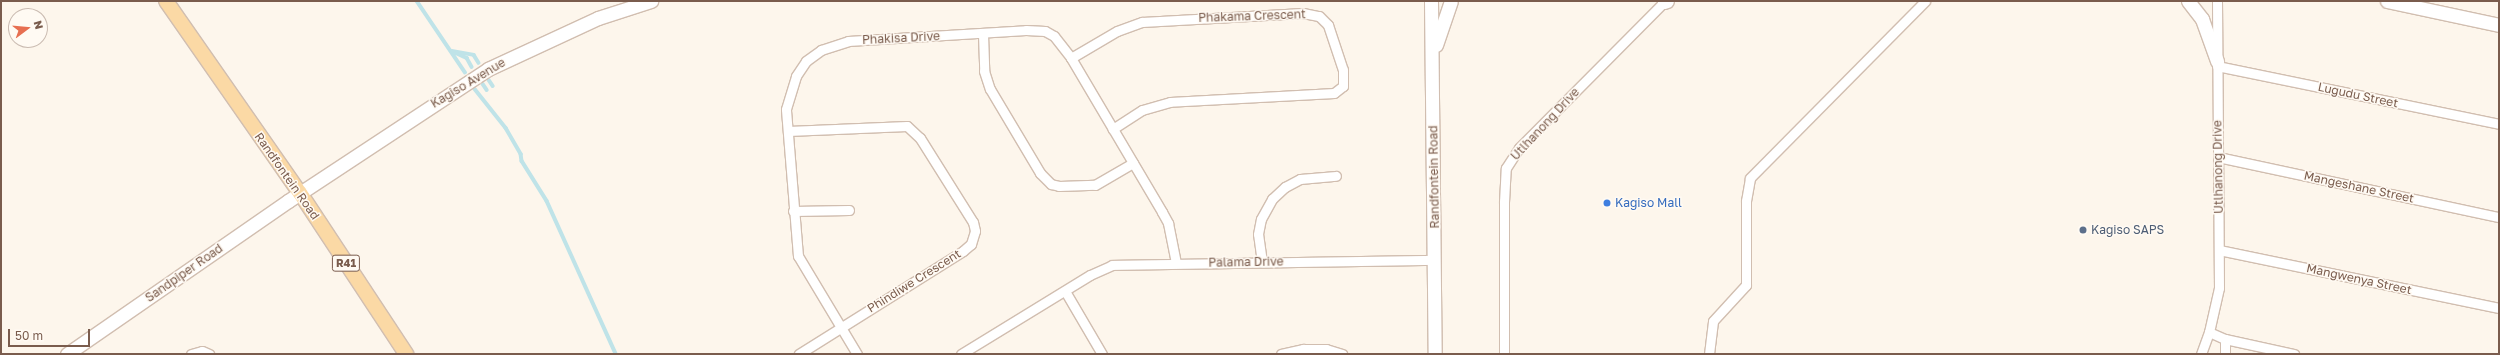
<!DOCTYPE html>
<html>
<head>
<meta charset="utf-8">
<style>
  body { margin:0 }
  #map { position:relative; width:2500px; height:355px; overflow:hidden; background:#fdf6ec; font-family:"Golos Text",sans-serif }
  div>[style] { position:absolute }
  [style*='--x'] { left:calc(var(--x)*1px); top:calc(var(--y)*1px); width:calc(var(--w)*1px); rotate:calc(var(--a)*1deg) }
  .stream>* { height:3.5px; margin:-1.75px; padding:0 1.75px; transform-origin:1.75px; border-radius:1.75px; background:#bfe3e8 }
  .roads { filter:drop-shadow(1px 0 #d1beb0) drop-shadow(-1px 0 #d1beb0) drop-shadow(0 1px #d1beb0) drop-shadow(0 -1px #d1beb0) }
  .street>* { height:9px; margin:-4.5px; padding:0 4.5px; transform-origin:4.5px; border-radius:4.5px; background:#fff }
  .secondary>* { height:13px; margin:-6.5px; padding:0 6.5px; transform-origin:6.5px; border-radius:6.5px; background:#fff }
  .primary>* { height:14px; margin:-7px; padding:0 7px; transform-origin:7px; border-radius:7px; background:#fbd9a5 }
  .dots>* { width:11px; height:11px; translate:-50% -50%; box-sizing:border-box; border:2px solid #fffaf3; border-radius:50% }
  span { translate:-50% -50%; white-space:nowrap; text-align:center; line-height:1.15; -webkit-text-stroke:3px #fffaf3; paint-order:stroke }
  .shield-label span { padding:1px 3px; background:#fffaf3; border:1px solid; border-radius:3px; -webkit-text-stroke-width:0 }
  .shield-label { font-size:11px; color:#7a5c4d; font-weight:700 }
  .street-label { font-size:12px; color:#7a5c4d }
  .shop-label { font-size:12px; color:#366cbe }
  .left { translate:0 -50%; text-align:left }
  .service-label { font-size:12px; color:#4e5e75 }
  .frame { position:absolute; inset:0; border:2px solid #7a5c4d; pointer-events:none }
  .north { position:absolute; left:8px; top:8px; width:40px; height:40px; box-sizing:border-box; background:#fffaf3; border:1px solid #cabbb1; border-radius:50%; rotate:74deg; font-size:11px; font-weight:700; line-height:16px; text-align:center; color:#7a5c4d }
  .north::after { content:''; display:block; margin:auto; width:14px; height:18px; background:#e76f51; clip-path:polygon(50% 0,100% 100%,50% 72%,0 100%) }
  .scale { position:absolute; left:8px; top:329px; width:82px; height:18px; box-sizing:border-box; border:2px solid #7a5c4d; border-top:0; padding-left:5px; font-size:12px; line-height:14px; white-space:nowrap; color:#7a5c4d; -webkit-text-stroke:3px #fffaf3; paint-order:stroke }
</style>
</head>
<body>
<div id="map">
  <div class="stream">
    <i style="--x:417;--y:1;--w:86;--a:55.9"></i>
    <i style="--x:452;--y:51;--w:22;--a:10"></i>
    <i style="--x:474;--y:55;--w:9;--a:58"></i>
    <i style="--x:456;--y:53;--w:12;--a:24"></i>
    <i style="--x:467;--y:58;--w:10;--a:61"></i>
    <i style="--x:489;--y:80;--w:7;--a:56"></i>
    <i style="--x:483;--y:84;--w:7;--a:56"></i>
    <i style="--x:475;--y:89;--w:50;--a:51.5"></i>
    <i style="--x:506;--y:128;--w:30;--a:60"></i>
    <i style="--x:521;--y:154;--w:7;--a:82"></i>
    <i style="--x:522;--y:161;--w:47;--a:58"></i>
    <i style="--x:547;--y:201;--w:168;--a:65.7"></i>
  </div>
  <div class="roads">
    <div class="street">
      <i style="--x:983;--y:34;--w:37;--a:88"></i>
      <i style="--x:984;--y:71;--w:19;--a:72"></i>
      <i style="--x:990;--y:89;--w:98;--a:59.2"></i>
      <i style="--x:1040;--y:173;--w:16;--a:45"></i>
      <i style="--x:1051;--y:184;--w:8;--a:14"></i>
      <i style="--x:1059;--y:186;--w:36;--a:-2"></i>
      <i style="--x:1095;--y:185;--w:44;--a:-30.1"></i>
      <i style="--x:1071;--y:58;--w:53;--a:-30.4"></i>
      <i style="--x:1117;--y:31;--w:27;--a:-20"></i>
      <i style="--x:1142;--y:22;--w:161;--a:-3.2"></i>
      <i style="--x:1303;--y:13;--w:16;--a:11"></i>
      <i style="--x:1319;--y:16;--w:13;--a:45"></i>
      <i style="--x:1328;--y:25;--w:47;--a:71.6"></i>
      <i style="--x:1343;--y:70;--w:16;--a:90"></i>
      <i style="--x:1343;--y:86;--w:11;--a:142"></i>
      <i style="--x:1334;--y:93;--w:164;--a:176.9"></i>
      <i style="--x:1170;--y:102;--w:29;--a:164"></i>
      <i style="--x:1142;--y:110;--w:35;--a:147"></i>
      <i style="--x:2217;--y:66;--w:288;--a:11.6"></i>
      <i style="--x:788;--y:131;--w:119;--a:-2.4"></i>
      <i style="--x:907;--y:126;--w:18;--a:43"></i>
      <i style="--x:920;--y:138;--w:99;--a:57.8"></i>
      <i style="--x:973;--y:222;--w:9;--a:77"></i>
      <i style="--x:975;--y:231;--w:14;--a:107"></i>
      <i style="--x:971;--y:244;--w:11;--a:139"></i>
      <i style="--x:963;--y:251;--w:194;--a:147.9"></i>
      <i style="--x:2218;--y:157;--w:287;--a:12.1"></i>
      <i style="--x:793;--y:211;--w:56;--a:-1"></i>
      <i style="--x:2219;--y:250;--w:286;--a:11.7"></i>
      <i style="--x:1262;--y:262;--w:28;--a:-98"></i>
      <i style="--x:1258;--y:234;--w:15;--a:-79"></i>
      <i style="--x:1261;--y:219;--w:23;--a:-61"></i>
      <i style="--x:1272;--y:199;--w:18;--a:-43"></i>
      <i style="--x:1285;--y:187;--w:17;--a:-28"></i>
      <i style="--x:1300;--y:179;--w:36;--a:-5"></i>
      <i style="--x:1065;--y:291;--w:73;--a:59.6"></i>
      <i style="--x:2209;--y:332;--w:17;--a:24"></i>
      <i style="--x:2225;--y:339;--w:15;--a:90"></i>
      <i style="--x:2225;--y:339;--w:71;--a:12.3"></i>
      <i style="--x:191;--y:354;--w:11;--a:-15"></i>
      <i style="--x:202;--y:351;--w:8;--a:23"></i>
      <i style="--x:857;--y:354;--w:114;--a:-121"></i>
      <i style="--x:798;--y:256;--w:147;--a:-94.7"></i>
      <i style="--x:786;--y:109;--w:34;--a:-73"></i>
      <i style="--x:796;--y:76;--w:18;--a:-56"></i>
      <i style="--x:806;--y:61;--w:19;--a:-36"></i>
      <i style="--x:821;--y:50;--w:28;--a:-18"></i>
      <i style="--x:848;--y:41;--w:178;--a:-3.5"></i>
      <i style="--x:1026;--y:30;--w:19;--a:3"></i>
      <i style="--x:1045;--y:31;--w:10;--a:29"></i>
      <i style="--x:1054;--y:36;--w:28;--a:52"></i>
      <i style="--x:1071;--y:58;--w:179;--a:59.4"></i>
      <i style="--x:1162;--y:212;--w:13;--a:61"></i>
      <i style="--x:1168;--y:223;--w:41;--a:78.7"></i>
      <i style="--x:961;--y:354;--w:151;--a:-31.5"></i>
      <i style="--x:1090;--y:275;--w:24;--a:-24"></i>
      <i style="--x:1112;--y:265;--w:323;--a:-0.9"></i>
      <i style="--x:1281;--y:354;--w:23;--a:-13"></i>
      <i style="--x:1303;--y:349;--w:23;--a:0"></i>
      <i style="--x:1326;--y:349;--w:17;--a:17"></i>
      <i style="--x:1504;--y:354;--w:152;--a:-90"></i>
      <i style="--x:1504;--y:202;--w:34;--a:-87"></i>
      <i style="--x:1506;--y:168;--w:24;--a:-57"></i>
      <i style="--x:1519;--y:148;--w:207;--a:-45.2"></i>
      <i style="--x:1709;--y:354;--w:33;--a:-83"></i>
      <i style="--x:1713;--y:321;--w:49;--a:-47.5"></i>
      <i style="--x:1746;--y:285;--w:84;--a:-90"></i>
      <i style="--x:1746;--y:201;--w:23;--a:-80"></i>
      <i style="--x:1750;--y:178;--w:249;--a:-45.3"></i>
      <i style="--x:2201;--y:354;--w:23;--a:-70"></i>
      <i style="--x:2209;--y:332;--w:45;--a:-77.2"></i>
      <i style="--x:2219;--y:288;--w:287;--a:-90.4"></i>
    </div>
    <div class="secondary">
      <i style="--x:1431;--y:1;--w:353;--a:89.4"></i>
      <i style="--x:2188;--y:1;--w:23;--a:52"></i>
      <i style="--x:2202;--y:19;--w:45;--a:70.3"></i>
      <i style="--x:2387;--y:1;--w:115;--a:12.1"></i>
      <i style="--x:1664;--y:2;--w:3;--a:-18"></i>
      <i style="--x:1436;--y:45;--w:46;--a:-71.2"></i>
      <i style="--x:67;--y:354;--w:269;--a:-34.7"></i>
      <i style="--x:288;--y:201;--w:240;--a:-33.4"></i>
      <i style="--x:488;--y:69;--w:121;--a:-24.9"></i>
      <i style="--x:598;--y:18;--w:56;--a:-17.8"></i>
    </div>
    <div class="primary">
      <i style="--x:166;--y:1;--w:234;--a:55.1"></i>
      <i style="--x:300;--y:193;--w:193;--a:56.6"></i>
    </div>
  </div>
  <div class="dots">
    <i style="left:1607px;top:203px;background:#3f7fe0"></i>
    <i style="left:2083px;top:230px;background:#5c6f8a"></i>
  </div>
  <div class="shield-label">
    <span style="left:346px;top:263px">R41</span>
  </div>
  <div class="street-label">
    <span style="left:1252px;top:16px;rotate:-2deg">Phakama Crescent</span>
    <span style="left:901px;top:38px;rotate:-3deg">Phakisa Drive</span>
    <span style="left:468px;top:83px;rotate:-31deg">Kagiso Avenue</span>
    <span style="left:2358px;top:95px;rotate:12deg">Lugudu Street</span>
    <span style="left:1545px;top:124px;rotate:-47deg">Utlhanong Drive</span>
    <span style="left:2218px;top:167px;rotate:-91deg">Utlhanong Drive</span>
    <span style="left:287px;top:176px;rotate:55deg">Randfontein Road</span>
    <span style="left:1434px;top:177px;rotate:-91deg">Randfontein Road</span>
    <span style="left:2359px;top:187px;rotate:12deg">Mangeshane Street</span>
    <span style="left:1246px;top:262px;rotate:-1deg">Palama Drive</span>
    <span style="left:184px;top:273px;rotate:-35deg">Sandpiper Road</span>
    <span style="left:2359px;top:279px;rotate:12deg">Mangwenya Street</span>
    <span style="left:914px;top:281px;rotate:-32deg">Phindiwe Crescent</span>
  </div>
  <div class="shop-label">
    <span class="left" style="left:1615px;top:203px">Kagiso Mall</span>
  </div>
  <div class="service-label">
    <span class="left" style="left:2091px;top:230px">Kagiso SAPS</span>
  </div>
  <div class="frame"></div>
  <div class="north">N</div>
  <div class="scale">50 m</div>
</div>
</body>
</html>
